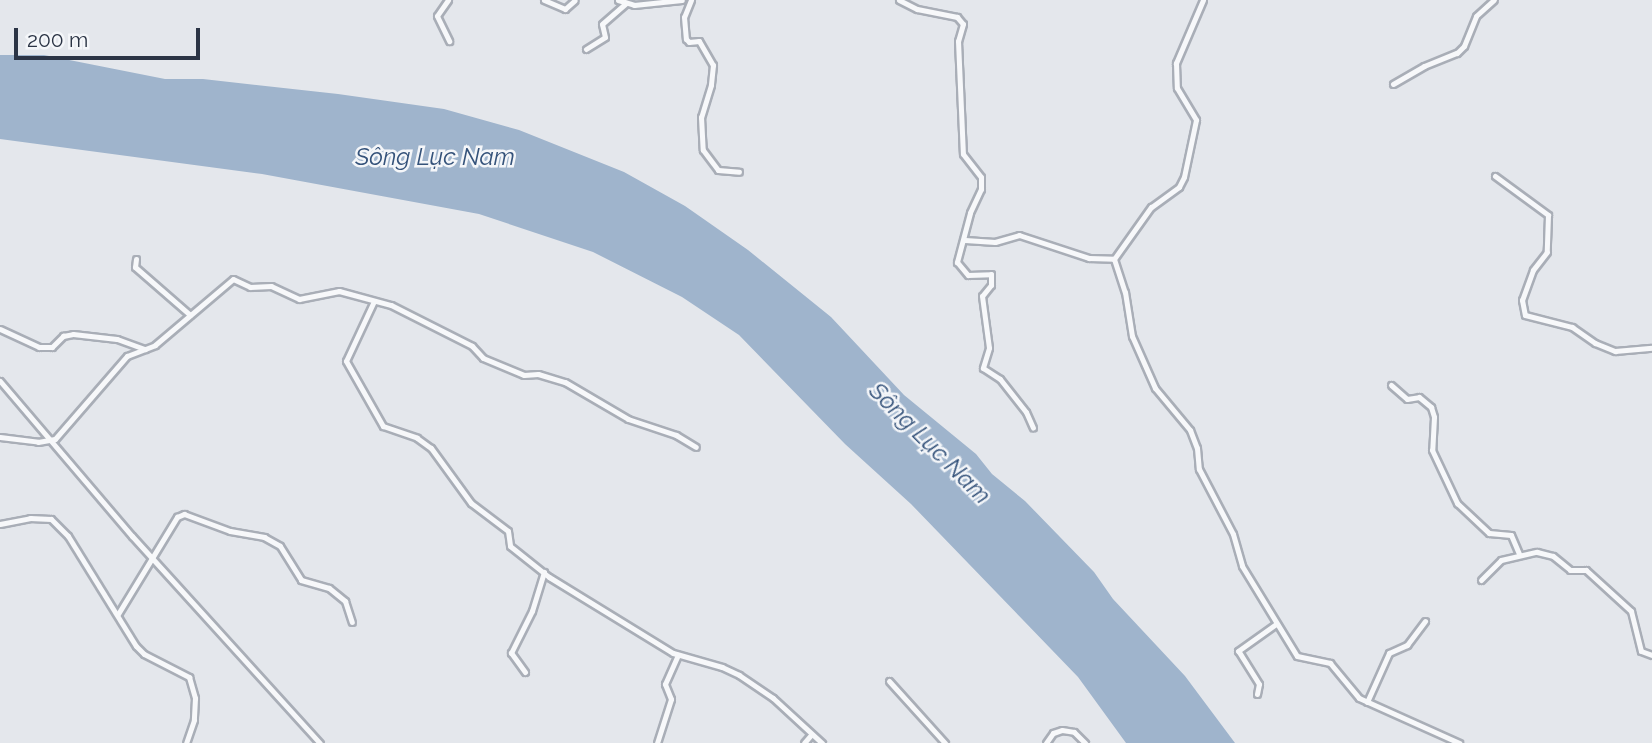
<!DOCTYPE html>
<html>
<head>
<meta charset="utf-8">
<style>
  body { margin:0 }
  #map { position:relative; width:1652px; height:743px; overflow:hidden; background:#e4e7ec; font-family:Raleway,sans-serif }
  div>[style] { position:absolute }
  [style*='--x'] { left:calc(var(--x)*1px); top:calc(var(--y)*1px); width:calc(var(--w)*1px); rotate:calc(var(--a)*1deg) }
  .water>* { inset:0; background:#9fb4cc }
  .roads { filter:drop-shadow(2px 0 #a9aeb7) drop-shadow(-2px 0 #a9aeb7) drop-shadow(0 2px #a9aeb7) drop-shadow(0 -2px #a9aeb7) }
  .street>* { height:5px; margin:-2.5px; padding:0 2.5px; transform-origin:2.5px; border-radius:2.5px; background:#f7f8fa }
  span { translate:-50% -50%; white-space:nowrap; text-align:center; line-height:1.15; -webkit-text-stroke:5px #f4f6f9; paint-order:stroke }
  .water-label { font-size:24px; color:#34527a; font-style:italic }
  .scale { position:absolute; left:14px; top:28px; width:186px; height:32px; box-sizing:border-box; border:4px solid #2b3445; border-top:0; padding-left:9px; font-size:21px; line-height:24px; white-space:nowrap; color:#2b3445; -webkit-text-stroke:5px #f4f6f9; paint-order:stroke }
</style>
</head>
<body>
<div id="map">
  <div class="water">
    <i style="clip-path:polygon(0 55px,44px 55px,165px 79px,203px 79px,338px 94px,444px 109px,519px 130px,624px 172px,685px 206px,748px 250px,831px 317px,904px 395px,976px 454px,992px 474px,1025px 501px,1094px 572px,1113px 599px,1185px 676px,1235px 743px,1126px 743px,1078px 677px,911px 504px,845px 444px,739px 335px,682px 297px,593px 252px,479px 214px,262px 174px,0 139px)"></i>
  </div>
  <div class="roads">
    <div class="street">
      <i style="--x:448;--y:0;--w:19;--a:125"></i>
      <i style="--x:437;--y:16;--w:28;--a:64"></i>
      <i style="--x:544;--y:0;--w:23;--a:23"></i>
      <i style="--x:565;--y:9;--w:13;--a:-42"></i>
      <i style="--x:618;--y:0;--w:17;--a:17"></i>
      <i style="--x:634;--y:5;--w:48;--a:-5.9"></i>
      <i style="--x:691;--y:0;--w:18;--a:112"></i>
      <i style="--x:684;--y:17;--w:22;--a:85"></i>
      <i style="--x:686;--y:39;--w:4;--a:45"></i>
      <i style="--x:689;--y:42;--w:10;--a:-6"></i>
      <i style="--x:699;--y:41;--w:28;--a:60"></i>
      <i style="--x:713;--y:65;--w:20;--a:96"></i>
      <i style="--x:711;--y:85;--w:34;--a:107"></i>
      <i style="--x:701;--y:117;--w:33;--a:87"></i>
      <i style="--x:703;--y:150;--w:25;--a:53"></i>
      <i style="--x:718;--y:170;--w:21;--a:5"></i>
      <i style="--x:899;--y:0;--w:20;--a:27"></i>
      <i style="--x:917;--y:9;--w:41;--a:11.3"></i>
      <i style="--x:957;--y:17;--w:9;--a:49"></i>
      <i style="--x:963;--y:24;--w:18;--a:106"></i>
      <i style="--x:958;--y:41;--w:113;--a:87.5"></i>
      <i style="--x:963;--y:154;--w:29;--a:52"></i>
      <i style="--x:981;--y:177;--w:12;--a:90"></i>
      <i style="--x:981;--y:189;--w:26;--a:115"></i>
      <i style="--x:970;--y:213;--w:51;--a:104.9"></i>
      <i style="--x:957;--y:262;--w:17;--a:50"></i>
      <i style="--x:968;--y:275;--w:23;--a:-2"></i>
      <i style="--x:991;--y:274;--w:11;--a:90"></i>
      <i style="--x:991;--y:285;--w:14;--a:129"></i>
      <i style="--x:982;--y:296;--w:52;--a:82.3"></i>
      <i style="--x:989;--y:348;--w:21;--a:107"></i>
      <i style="--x:983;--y:368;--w:20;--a:33"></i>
      <i style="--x:1000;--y:379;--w:42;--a:51.8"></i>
      <i style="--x:1026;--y:412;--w:17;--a:66"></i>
      <i style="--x:1203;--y:0;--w:69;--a:113.2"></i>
      <i style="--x:1176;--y:63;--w:25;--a:88"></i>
      <i style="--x:1177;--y:88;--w:37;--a:59"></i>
      <i style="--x:1196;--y:120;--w:58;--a:101.9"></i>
      <i style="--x:1184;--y:177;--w:11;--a:117"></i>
      <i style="--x:1179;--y:187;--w:34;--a:144"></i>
      <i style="--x:1151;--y:207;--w:64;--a:125.4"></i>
      <i style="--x:1114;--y:259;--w:35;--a:72"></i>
      <i style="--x:1125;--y:292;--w:45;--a:81"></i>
      <i style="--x:1132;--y:336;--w:57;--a:66.1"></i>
      <i style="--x:1155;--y:388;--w:55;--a:50.2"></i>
      <i style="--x:1190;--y:430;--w:19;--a:69"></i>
      <i style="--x:1197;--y:448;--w:21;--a:85"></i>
      <i style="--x:1199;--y:469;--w:73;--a:62.4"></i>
      <i style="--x:1233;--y:534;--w:33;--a:74"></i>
      <i style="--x:1242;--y:566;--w:105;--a:58.6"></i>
      <i style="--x:1297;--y:656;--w:34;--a:12"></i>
      <i style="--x:1330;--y:663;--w:45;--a:50.4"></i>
      <i style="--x:1359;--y:698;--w:110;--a:24.2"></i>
      <i style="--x:586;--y:49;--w:22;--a:-32"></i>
      <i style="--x:605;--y:37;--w:13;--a:-103"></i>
      <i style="--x:602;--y:24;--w:32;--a:-41"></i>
      <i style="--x:1393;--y:84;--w:36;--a:-30"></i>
      <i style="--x:1424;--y:66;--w:35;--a:-22"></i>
      <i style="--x:1457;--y:53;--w:10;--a:-45"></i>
      <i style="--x:1464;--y:46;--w:32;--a:-68"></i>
      <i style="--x:1476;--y:16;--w:24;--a:-42"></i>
      <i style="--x:1495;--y:176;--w:66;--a:36.3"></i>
      <i style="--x:1548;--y:215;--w:37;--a:92"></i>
      <i style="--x:1547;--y:252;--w:23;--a:128"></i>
      <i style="--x:1533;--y:270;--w:32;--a:110"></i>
      <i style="--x:1522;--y:300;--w:15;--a:79"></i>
      <i style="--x:1525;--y:315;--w:49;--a:14.3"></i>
      <i style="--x:1572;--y:327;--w:28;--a:35"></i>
      <i style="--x:1595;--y:343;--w:22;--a:22"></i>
      <i style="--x:1615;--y:351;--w:37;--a:-5"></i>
      <i style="--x:965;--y:240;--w:30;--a:4"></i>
      <i style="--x:995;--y:242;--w:25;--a:-16"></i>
      <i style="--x:1019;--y:235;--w:74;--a:18.2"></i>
      <i style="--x:1089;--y:258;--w:25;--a:2"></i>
      <i style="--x:136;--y:259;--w:8;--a:97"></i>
      <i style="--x:135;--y:267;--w:73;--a:41.1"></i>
      <i style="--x:374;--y:301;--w:66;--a:115"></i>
      <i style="--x:346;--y:361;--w:75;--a:60.4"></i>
      <i style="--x:383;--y:426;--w:36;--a:19"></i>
      <i style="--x:417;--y:438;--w:17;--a:36"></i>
      <i style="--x:431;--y:448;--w:68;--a:54"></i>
      <i style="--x:471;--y:503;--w:46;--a:37.1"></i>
      <i style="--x:508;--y:531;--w:15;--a:82"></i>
      <i style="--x:510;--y:546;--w:50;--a:38.5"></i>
      <i style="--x:549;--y:577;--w:145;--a:31.5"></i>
      <i style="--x:673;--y:653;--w:51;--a:15.9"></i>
      <i style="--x:722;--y:667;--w:19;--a:25"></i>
      <i style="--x:739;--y:675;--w:41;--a:34.1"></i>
      <i style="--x:773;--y:698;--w:67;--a:42.6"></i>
      <i style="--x:0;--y:329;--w:43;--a:24.8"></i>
      <i style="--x:39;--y:347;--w:13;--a:0"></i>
      <i style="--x:52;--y:347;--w:16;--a:-45"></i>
      <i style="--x:63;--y:336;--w:10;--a:-11"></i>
      <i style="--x:73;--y:334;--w:44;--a:6.5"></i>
      <i style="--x:117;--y:339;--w:30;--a:20"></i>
      <i style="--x:0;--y:381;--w:204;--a:49.6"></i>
      <i style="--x:132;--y:536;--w:280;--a:47.8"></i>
      <i style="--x:1391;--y:385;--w:21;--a:41"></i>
      <i style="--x:1407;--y:399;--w:12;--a:-9"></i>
      <i style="--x:1419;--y:397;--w:16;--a:40"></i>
      <i style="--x:1431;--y:407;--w:10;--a:73"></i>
      <i style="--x:1434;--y:417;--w:33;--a:93"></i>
      <i style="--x:1432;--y:450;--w:59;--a:64.7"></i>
      <i style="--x:1457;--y:503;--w:44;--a:43.2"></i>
      <i style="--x:1489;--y:533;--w:22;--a:5"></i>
      <i style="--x:1511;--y:535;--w:21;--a:67"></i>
      <i style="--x:0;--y:437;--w:38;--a:7"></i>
      <i style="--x:38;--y:442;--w:17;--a:-10"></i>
      <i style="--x:55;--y:439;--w:110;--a:-49.1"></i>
      <i style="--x:127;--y:356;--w:30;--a:-21"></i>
      <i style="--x:155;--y:345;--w:102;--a:-40.2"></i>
      <i style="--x:233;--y:279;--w:19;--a:25"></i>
      <i style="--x:250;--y:287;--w:21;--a:-3"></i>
      <i style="--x:271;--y:286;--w:31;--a:25"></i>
      <i style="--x:299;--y:299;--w:41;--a:-11.3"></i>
      <i style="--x:339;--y:291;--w:54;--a:15.1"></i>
      <i style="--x:391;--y:305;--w:91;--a:26.8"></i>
      <i style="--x:472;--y:346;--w:16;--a:47"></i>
      <i style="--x:483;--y:358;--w:44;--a:22.5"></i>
      <i style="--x:524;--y:375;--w:14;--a:-4"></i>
      <i style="--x:538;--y:374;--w:28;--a:17"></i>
      <i style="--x:565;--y:382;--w:73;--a:30.4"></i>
      <i style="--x:628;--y:419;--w:51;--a:18.4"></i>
      <i style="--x:676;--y:435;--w:23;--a:31"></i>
      <i style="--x:0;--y:524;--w:31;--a:-11"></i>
      <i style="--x:30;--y:518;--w:21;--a:3"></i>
      <i style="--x:51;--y:519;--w:24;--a:45"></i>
      <i style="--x:68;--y:536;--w:129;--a:58.3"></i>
      <i style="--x:136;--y:646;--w:11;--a:45"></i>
      <i style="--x:144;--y:654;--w:51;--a:27.1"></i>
      <i style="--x:189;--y:677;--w:22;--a:74"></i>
      <i style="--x:195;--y:698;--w:22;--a:93"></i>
      <i style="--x:194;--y:720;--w:24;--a:109"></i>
      <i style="--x:1481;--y:580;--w:28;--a:-45"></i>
      <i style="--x:1501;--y:560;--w:37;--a:-13"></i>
      <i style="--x:1537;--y:552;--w:16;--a:14"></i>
      <i style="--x:1553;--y:556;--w:22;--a:39"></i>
      <i style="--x:1570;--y:570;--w:16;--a:0"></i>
      <i style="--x:1586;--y:570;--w:61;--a:42.3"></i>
      <i style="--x:1631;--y:611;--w:41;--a:76"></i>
      <i style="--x:1641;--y:651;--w:12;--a:20"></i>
      <i style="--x:118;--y:614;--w:114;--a:-58.7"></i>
      <i style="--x:177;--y:517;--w:8;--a:-23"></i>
      <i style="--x:184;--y:514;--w:49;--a:20.3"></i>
      <i style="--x:230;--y:531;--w:35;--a:10"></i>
      <i style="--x:264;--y:537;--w:18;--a:29"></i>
      <i style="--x:280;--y:546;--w:40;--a:58"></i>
      <i style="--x:301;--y:580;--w:29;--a:16"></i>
      <i style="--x:329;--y:588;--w:21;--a:39"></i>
      <i style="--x:345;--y:601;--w:22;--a:72"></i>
      <i style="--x:525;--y:672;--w:24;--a:-126"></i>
      <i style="--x:511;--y:653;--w:47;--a:-63.4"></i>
      <i style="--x:532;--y:611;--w:41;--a:-72.9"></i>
      <i style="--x:889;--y:681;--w:84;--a:47.9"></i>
      <i style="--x:1257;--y:694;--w:10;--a:-79"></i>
      <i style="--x:1259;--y:684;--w:39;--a:-122"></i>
      <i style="--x:1238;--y:651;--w:47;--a:-35.4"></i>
      <i style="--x:1367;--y:702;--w:54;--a:-65.8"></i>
      <i style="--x:1389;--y:653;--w:20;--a:-24"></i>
      <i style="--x:1407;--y:645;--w:30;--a:-53"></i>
      <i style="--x:657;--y:743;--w:46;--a:-72.3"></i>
      <i style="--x:671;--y:699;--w:16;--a:-112"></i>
      <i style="--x:665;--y:684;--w:32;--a:-66"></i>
      <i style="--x:804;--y:743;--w:11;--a:-49"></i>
      <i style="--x:1046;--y:743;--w:12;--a:-55"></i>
      <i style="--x:1053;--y:733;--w:9;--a:-18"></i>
      <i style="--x:1062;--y:730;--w:12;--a:9"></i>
      <i style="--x:1074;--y:732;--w:16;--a:45"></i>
    </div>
  </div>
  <div class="water-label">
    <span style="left:435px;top:157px">Sông Lục Nam</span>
    <span style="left:930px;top:443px;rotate:45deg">Sông Lục Nam</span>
  </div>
  <div class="scale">200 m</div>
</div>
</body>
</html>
